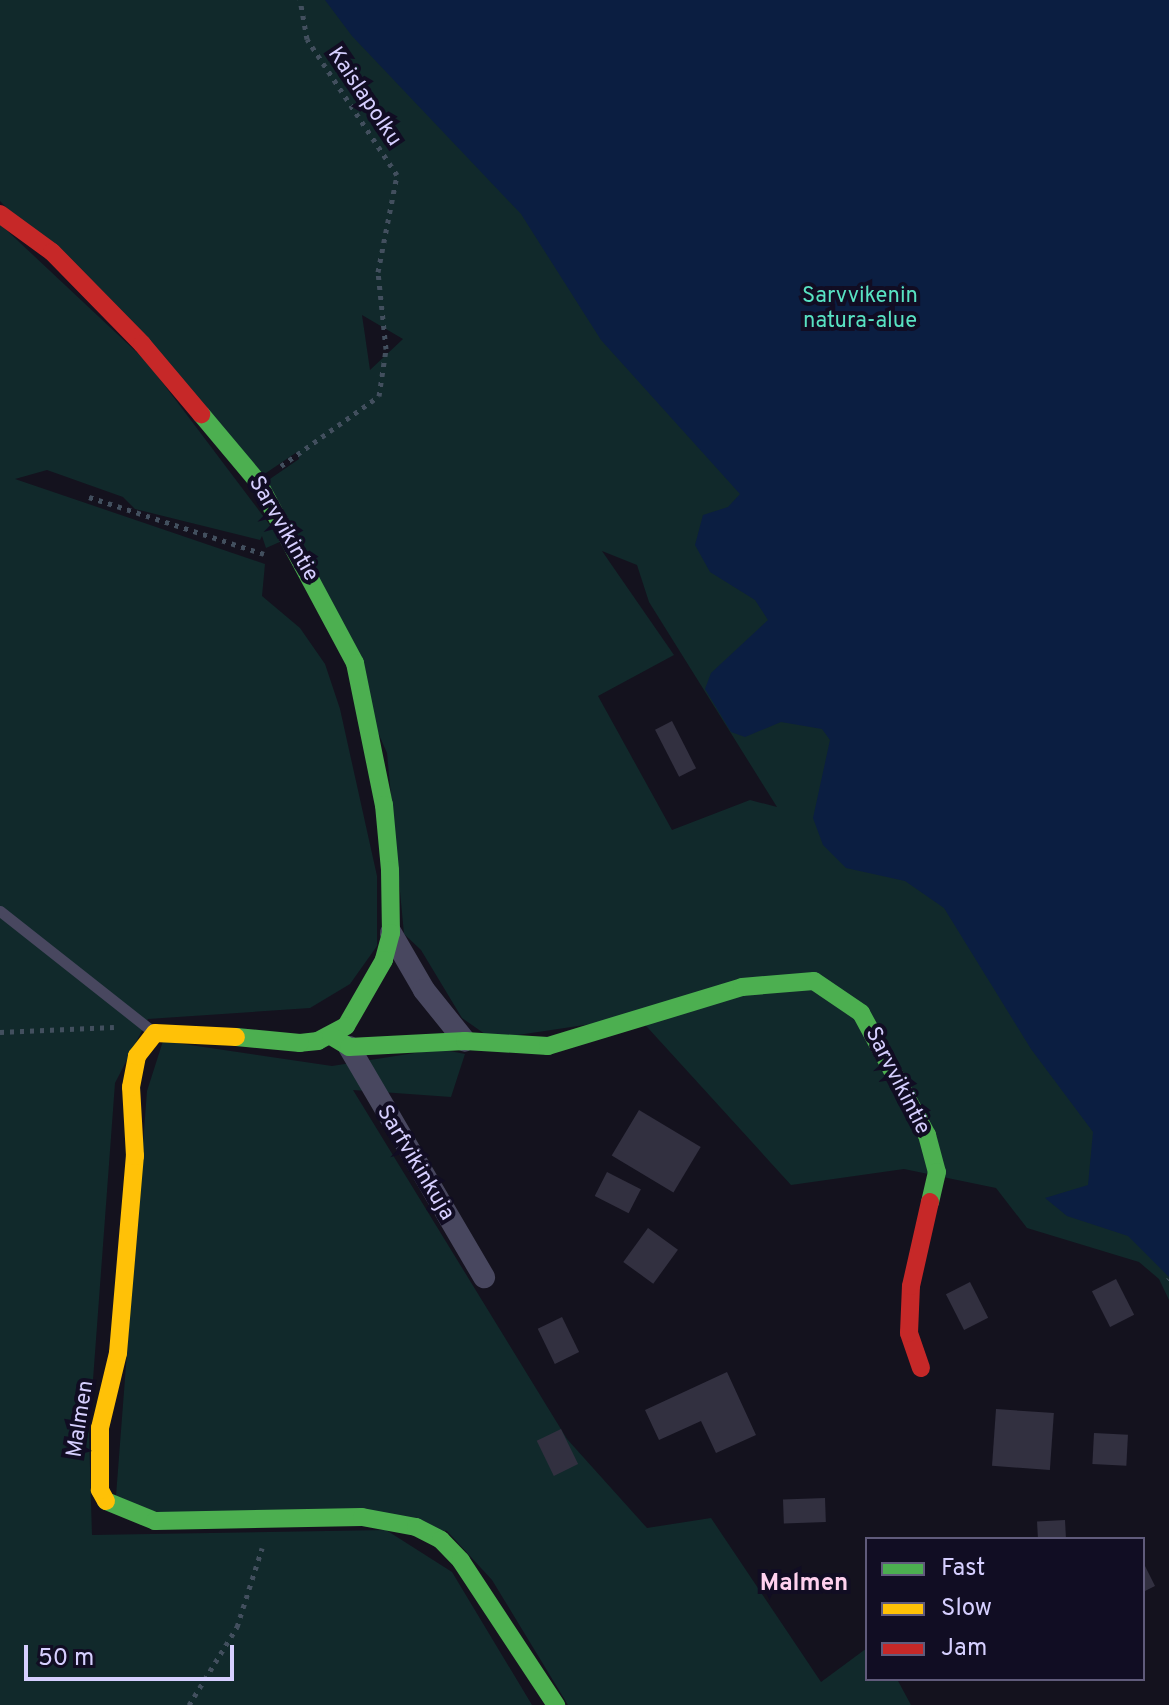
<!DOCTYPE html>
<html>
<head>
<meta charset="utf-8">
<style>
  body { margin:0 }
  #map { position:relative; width:1169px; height:1705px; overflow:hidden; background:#14121e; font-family:Overpass,sans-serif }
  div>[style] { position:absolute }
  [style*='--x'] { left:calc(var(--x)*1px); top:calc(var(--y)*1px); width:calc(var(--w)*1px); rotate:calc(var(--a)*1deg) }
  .green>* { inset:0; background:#11292b }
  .water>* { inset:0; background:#0b1e41 }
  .building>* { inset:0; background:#323040; transform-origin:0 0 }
  .path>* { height:5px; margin-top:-2.5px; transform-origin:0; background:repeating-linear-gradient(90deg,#424f5e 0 4px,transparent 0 10px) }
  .lane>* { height:11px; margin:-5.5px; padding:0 5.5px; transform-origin:5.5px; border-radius:5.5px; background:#48475f }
  .street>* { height:22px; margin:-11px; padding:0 11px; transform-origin:11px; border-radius:11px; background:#48475f }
  .fast>* { height:18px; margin:-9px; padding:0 9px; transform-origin:9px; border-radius:9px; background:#4caf50 }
  .slow>* { height:18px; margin:-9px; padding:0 9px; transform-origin:9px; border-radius:9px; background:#ffc107 }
  .jam>* { height:18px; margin:-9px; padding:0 9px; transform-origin:9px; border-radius:9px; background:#c62828 }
  span { translate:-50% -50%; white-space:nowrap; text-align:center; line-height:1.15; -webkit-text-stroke:8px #110d23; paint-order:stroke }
  .street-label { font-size:22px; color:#d6cfff }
  .park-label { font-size:22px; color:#58e2c2 }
  .neighbourhood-label { font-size:24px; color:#ffd1ee; font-weight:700 }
  .legend { position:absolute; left:865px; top:1537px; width:280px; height:144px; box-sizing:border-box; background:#110d23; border:2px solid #605b7b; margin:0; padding:10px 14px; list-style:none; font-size:24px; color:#d6cfff }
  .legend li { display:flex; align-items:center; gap:16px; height:40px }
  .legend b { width:40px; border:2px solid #605b7b }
  .scale { position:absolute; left:24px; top:1645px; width:210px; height:36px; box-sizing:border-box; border:4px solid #d6cfff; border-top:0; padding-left:10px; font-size:24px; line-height:28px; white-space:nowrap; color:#d6cfff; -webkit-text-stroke:6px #110d23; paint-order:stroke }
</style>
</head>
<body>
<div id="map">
  <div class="green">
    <i style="clip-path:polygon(evenodd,0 0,1130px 0,1169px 133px,1169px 1300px,1159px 1279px,1139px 1262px,1027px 1228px,996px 1188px,904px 1169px,791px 1185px,638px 1017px,492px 1039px,462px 1018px,421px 950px,404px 934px,387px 753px,267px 481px,299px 459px,297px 452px,263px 475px,0 201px,0 0,362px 315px,403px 339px,370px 370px,362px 315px,0 0,602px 551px,637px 565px,649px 602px,777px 807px,750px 800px,672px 830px,598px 696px,674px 655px,602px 551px)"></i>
    <i style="clip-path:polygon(0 224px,147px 362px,282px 541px,266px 548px,262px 536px,260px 540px,135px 509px,123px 497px,47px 470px,15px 479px,265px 564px,262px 596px,300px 628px,325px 664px,340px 709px,377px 876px,377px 946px,350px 984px,310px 1008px,148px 1019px,115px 1083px,89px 1434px,92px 1535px,386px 1530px,452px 1572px,532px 1705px,0 1705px)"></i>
    <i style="clip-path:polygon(163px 1041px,332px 1066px,440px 1049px,465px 1054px,451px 1097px,353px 1090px,567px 1439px,647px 1528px,711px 1518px,821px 1682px,867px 1648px,867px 1679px,897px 1679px,911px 1705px,568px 1705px,492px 1580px,447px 1531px,115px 1509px,147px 1091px)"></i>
  </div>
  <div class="water">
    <i style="clip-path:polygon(325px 0,1169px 0,1169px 1277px,1128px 1236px,1067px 1216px,1045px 1198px,1088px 1185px,1093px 1132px,1031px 1049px,944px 908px,905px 881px,846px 868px,823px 845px,813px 818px,830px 740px,822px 729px,781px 722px,745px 737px,731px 732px,705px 689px,711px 673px,768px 620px,755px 600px,710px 572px,695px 545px,703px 515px,728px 507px,740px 494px,601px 340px,521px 214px,352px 36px)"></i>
  </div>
  <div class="building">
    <i style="left:672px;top:721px;width:53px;height:19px;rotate:63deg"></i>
    <i style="left:639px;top:1110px;width:72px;height:53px;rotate:31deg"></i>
    <i style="left:607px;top:1172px;width:38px;height:27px;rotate:27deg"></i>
    <i style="left:648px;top:1228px;width:37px;height:42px;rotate:36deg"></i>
    <i style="left:1116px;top:1279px;width:40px;height:27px;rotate:63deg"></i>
    <i style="left:970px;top:1282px;width:40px;height:27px;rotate:63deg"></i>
    <i style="left:562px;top:1317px;width:39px;height:27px;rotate:64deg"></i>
    <i style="clip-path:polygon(727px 1372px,756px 1435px,716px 1453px,701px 1421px,659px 1440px,645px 1410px)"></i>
    <i style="left:996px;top:1409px;width:58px;height:57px;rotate:4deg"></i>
    <i style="left:561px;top:1429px;width:39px;height:27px;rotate:64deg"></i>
    <i style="left:1094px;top:1433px;width:34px;height:31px;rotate:3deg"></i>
    <i style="left:825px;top:1498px;width:24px;height:42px;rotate:88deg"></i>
    <i style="left:1065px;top:1520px;width:19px;height:28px;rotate:87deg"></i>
    <i style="clip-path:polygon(1143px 1562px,1155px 1586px,1143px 1592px)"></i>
  </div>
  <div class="path">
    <i style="--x:281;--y:466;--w:120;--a:-35.5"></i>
    <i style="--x:379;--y:396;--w:48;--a:-81.5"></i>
    <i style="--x:386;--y:349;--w:77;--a:-95.9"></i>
    <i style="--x:378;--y:272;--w:99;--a:-78.9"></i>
    <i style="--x:397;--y:175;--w:163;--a:-123.5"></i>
    <i style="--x:307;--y:39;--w:40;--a:-100"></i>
    <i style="--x:89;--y:497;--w:184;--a:18"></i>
    <i style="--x:0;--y:1032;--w:114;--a:-2.5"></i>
    <i style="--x:1168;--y:1280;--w:1;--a:-45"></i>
    <i style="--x:189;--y:1705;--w:92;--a:-58.4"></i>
    <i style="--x:237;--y:1627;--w:83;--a:-72.4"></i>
  </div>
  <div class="lane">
    <i style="--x:0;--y:911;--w:195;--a:38.3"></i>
  </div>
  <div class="street">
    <i style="--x:391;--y:933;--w:66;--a:59.9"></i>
    <i style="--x:424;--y:990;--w:65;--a:51.2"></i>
    <i style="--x:349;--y:1047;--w:267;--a:59.6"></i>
  </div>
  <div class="fast">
    <i style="--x:201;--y:414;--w:89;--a:50"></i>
    <i style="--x:258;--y:482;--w:205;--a:61.8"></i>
    <i style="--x:355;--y:663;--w:145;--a:78.5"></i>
    <i style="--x:384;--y:805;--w:65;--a:84.7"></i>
    <i style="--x:390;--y:870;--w:63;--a:89.1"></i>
    <i style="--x:391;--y:933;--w:28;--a:105"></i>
    <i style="--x:384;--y:960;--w:76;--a:119.9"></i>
    <i style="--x:346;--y:1026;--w:32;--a:152"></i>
    <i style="--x:318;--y:1041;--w:18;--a:174"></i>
    <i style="--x:300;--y:1043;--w:64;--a:-174.6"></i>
    <i style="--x:331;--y:1036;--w:21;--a:31"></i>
    <i style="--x:349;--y:1047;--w:116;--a:-3"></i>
    <i style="--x:465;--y:1041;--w:83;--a:3.4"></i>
    <i style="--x:548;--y:1046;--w:203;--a:-16.9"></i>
    <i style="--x:742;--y:987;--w:72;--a:-4.8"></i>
    <i style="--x:814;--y:981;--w:57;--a:34.2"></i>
    <i style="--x:861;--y:1013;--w:139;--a:61.6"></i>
    <i style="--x:927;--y:1135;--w:38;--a:75"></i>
    <i style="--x:937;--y:1172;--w:31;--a:103"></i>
    <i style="--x:106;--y:1501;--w:53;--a:22.2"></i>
    <i style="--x:155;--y:1521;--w:207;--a:-1.1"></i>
    <i style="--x:362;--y:1517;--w:55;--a:10.5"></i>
    <i style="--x:416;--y:1527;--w:28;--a:27"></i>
    <i style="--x:441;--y:1540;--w:29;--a:46"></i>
    <i style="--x:461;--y:1561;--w:173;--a:56.6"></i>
  </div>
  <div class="slow">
    <i style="--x:106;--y:1501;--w:13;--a:-119"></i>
    <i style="--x:100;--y:1490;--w:62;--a:-90"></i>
    <i style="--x:100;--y:1428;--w:77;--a:-76.5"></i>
    <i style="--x:118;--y:1353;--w:198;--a:-85.1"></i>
    <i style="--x:135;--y:1156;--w:69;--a:-93.3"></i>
    <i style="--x:131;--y:1087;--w:32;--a:-79"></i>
    <i style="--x:137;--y:1056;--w:29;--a:-52"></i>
    <i style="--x:155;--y:1033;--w:81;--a:2.8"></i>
  </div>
  <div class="jam">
    <i style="--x:0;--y:214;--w:64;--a:36.2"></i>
    <i style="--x:52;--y:252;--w:129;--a:45.6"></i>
    <i style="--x:142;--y:344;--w:92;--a:49.9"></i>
    <i style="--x:921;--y:1368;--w:37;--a:-109"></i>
    <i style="--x:909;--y:1333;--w:47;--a:-87.6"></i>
    <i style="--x:911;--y:1286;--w:86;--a:-77.3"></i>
  </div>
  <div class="street-label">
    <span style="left:364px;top:97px;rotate:56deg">Kaislapolku</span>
    <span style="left:283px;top:529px;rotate:60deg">Sarvvikintie</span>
    <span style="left:897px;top:1081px;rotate:63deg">Sarvvikintie</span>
    <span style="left:415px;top:1163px;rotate:59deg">Sarfvikinkuja</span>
    <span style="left:81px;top:1419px;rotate:-81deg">Malmen</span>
  </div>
  <div class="park-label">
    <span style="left:860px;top:309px">Sarvvikenin<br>natura-alue</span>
  </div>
  <div class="neighbourhood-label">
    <span style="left:804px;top:1585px">Malmen</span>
  </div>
  <ul class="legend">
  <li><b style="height:10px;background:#4caf50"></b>Fast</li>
  <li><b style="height:10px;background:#ffc107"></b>Slow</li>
  <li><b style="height:10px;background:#c62828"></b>Jam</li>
  </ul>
  <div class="scale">50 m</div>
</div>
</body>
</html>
